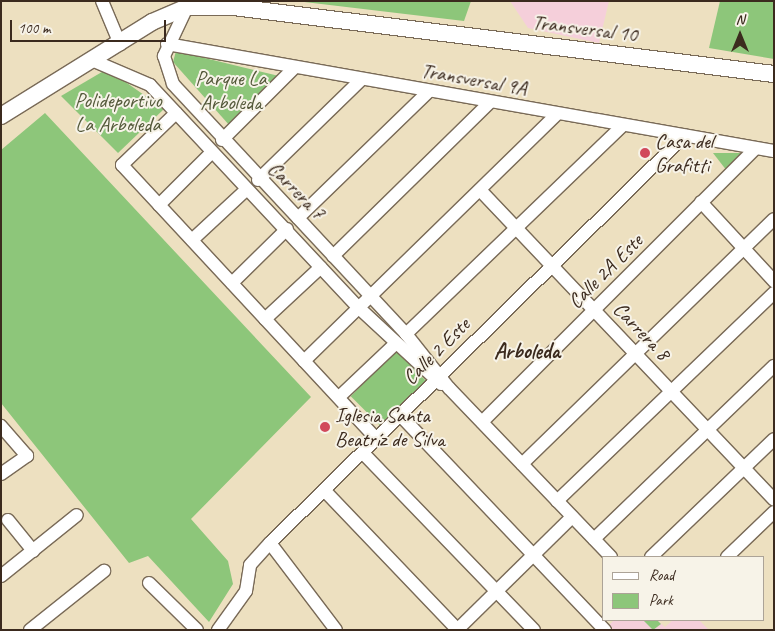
<!DOCTYPE html>
<html>
<head>
<meta charset="utf-8">
<style>
  body { margin:0 }
  #map { position:relative; width:775px; height:631px; overflow:hidden; background:#ede0c0; font-family:Caveat,sans-serif }
  div>[style] { position:absolute }
  [style*='--x'] { left:calc(var(--x)*1px); top:calc(var(--y)*1px); width:calc(var(--w)*1px); rotate:calc(var(--a)*1deg) }
  .built>* { inset:0; background:#f5cfda }
  .green>* { inset:0; background:#8dc67a; transform-origin:0 0 }
  .roads { filter:drop-shadow(1px 0 #796a57) drop-shadow(-1px 0 #796a57) drop-shadow(0 1px #796a57) drop-shadow(0 -1px #796a57) }
  .minor>* { height:12px; margin:-6px; padding:0 6px; transform-origin:6px; border-radius:6px; background:#fff }
  .major>* { height:16px; margin:-8px; padding:0 8px; transform-origin:8px; border-radius:8px; background:#fff }
  .dots>* { width:14px; height:14px; translate:-50% -50%; box-sizing:border-box; border:2px solid #f7f3e8; border-radius:50% }
  span { translate:-50% -50%; white-space:nowrap; text-align:center; line-height:1.15; -webkit-text-stroke:4px #f7f3e8; paint-order:stroke }
  .street-label { font-size:21px; color:#3b2a1e }
  .park-label { font-size:21px; color:#54593a }
  .poi-label { font-size:21px; color:#3b2a1e }
  .left { translate:0 -50%; text-align:left }
  .neighbourhood-label { font-size:22px; color:#3b2a1e; font-weight:700 }
  .frame { position:absolute; inset:0; border:2px solid #3b2a1e; pointer-events:none }
  .legend { position:absolute; left:602px; top:556px; width:162px; height:65px; box-sizing:border-box; background:#f7f3e8; border:1px solid #aca397; margin:0; padding:6px 9px; list-style:none; font-size:15px; color:#3b2a1e }
  .legend li { display:flex; align-items:center; gap:10px; height:25px }
  .legend b { width:25px; border:1px solid #aca397 }
  .north { position:absolute; left:715px; top:10px; width:50px; height:50px; -webkit-text-stroke:4px #f7f3e8; paint-order:stroke; rotate:0deg; font-size:14px; font-weight:700; line-height:20px; text-align:center; color:#3b2a1e }
  .north::after { content:''; display:block; margin:auto; width:18px; height:22px; background:#3b2a1e; clip-path:polygon(50% 0,100% 100%,50% 72%,0 100%) }
  .scale { position:absolute; left:10px; top:20px; width:156px; height:22px; box-sizing:border-box; border:2px solid #3b2a1e; border-top:0; padding-left:6px; font-size:15px; line-height:18px; white-space:nowrap; color:#3b2a1e; -webkit-text-stroke:4px #f7f3e8; paint-order:stroke }
</style>
</head>
<body>
<div id="map">
  <div class="built">
    <i style="clip-path:polygon(510px 1px,609px 1px,599px 43px,528px 28px)"></i>
    <i style="clip-path:polygon(614px 620px,657px 620px,665px 627px,673px 620px,699px 620px,709px 630px,604px 630px)"></i>
  </div>
  <div class="green">
    <i style="clip-path:polygon(296px 1px,471px 1px,464px 21px)"></i>
    <i style="clip-path:polygon(720px 1px,774px 1px,774px 59px,709px 48px)"></i>
    <i style="clip-path:polygon(176px 51px,279px 76px,230px 126px,173px 62px)"></i>
    <i style="clip-path:polygon(107px 69px,164px 109px,118px 153px,61px 96px)"></i>
    <i style="clip-path:polygon(45px 113px,311px 397px,191px 519px,228px 561px,233px 584px,209px 622px,148px 556px,129px 563px,1px 403px,1px 150px)"></i>
    <i style="clip-path:polygon(713px 153px,749px 153px,727px 171px)"></i>
    <i style="left:396px;top:351px;width:45px;height:64px;rotate:45deg"></i>
    <i style="clip-path:polygon(643px 620px,657px 620px,661px 624px,653px 630px)"></i>
  </div>
  <div class="roads">
    <div class="minor">
      <i style="--x:102;--y:1;--w:47;--a:67.3"></i>
      <i style="--x:189;--y:3;--w:59;--a:115.3"></i>
      <i style="--x:164;--y:56;--w:29;--a:72"></i>
      <i style="--x:173;--y:84;--w:342;--a:47"></i>
      <i style="--x:406;--y:334;--w:69;--a:51.5"></i>
      <i style="--x:449;--y:388;--w:234;--a:46.2"></i>
      <i style="--x:167;--y:44;--w:616;--a:10"></i>
      <i style="--x:94;--y:61;--w:61;--a:23.2"></i>
      <i style="--x:150;--y:85;--w:306;--a:46.9"></i>
      <i style="--x:359;--y:308;--w:112;--a:42.8"></i>
      <i style="--x:176;--y:113;--w:75;--a:136.1"></i>
      <i style="--x:122;--y:165;--w:374;--a:47.1"></i>
      <i style="--x:222;--y:140;--w:103;--a:-45"></i>
      <i style="--x:258;--y:180;--w:145;--a:-44.2"></i>
      <i style="--x:480;--y:190;--w:427;--a:46.5"></i>
      <i style="--x:701;--y:202;--w:108;--a:47.3"></i>
      <i style="--x:159;--y:205;--w:74;--a:-45"></i>
      <i style="--x:298;--y:218;--w:182;--a:-44.1"></i>
      <i style="--x:192;--y:240;--w:74;--a:-42.8"></i>
      <i style="--x:333;--y:256;--w:220;--a:-44.4"></i>
      <i style="--x:232;--y:283;--w:77;--a:-44.5"></i>
      <i style="--x:265;--y:319;--w:76;--a:-42.9"></i>
      <i style="--x:406;--y:334;--w:300;--a:-43.9"></i>
      <i style="--x:304;--y:361;--w:354;--a:-44.3"></i>
      <i style="--x:339;--y:397;--w:77;--a:-43.4"></i>
      <i style="--x:401;--y:416;--w:296;--a:46.4"></i>
      <i style="--x:482;--y:422;--w:387;--a:-45"></i>
      <i style="--x:363;--y:453;--w:246;--a:46"></i>
      <i style="--x:522;--y:464;--w:351;--a:-44.2"></i>
      <i style="--x:1;--y:474;--w:32;--a:-35"></i>
      <i style="--x:27;--y:456;--w:40;--a:-131"></i>
      <i style="--x:324;--y:490;--w:194;--a:46.3"></i>
      <i style="--x:557;--y:501;--w:301;--a:-43.8"></i>
      <i style="--x:8;--y:520;--w:40;--a:51"></i>
      <i style="--x:594;--y:539;--w:250;--a:-43.9"></i>
      <i style="--x:270;--y:543;--w:109;--a:52.8"></i>
      <i style="--x:651;--y:557;--w:170;--a:-43.8"></i>
      <i style="--x:727;--y:557;--w:65;--a:-43.8"></i>
      <i style="--x:1;--y:576;--w:97;--a:-38.8"></i>
      <i style="--x:149;--y:583;--w:67;--a:44.4"></i>
      <i style="--x:458;--y:629;--w:160;--a:-44.5"></i>
      <i style="--x:30;--y:630;--w:95;--a:-38.6"></i>
      <i style="--x:218;--y:630;--w:48;--a:-54.3"></i>
      <i style="--x:246;--y:591;--w:26;--a:-81"></i>
      <i style="--x:250;--y:565;--w:30;--a:-48"></i>
      <i style="--x:270;--y:543;--w:581;--a:-44.51"></i>
    </div>
    <div class="major">
      <i style="--x:1;--y:116;--w:178;--a:-31.9"></i>
      <i style="--x:152;--y:22;--w:38;--a:-23"></i>
      <i style="--x:187;--y:7;--w:46;--a:0"></i>
      <i style="--x:233;--y:7;--w:545;--a:7.06"></i>
    </div>
  </div>
  <div class="dots">
    <i style="left:645px;top:153px;background:#d1495b"></i>
    <i style="left:325px;top:427px;background:#d1495b"></i>
  </div>
  <div class="street-label">
    <span style="left:585px;top:28px;rotate:7deg">Transversal 10</span>
    <span style="left:474px;top:79px;rotate:10deg">Transversal 9A</span>
    <span style="left:297px;top:190px;rotate:45deg">Carrera 7</span>
    <span style="left:605px;top:271px;rotate:-45deg">Calle 2A Este</span>
    <span style="left:642px;top:331px;rotate:46deg">Carrera 8</span>
    <span style="left:436px;top:351px;rotate:-45deg">Calle 2 Este</span>
  </div>
  <div class="park-label">
    <span style="left:231px;top:90px">Parque La<br>Arboleda</span>
    <span style="left:118px;top:112px">Polideportivo<br>La Arboleda</span>
  </div>
  <div class="poi-label">
    <span class="left" style="left:655px;top:153px">Casa del<br>Grafitti</span>
    <span class="left" style="left:335px;top:427px">Iglesia Santa<br>Beatríz de Silva</span>
  </div>
  <div class="neighbourhood-label">
    <span style="left:527px;top:352px">Arboleda</span>
  </div>
  <div class="frame"></div>
  <ul class="legend">
  <li><b style="height:6px;background:#fff"></b>Road</li>
  <li><b style="height:14px;background:#8dc67a"></b>Park</li>
  </ul>
  <div class="north">N</div>
  <div class="scale">100 m</div>
</div>
</body>
</html>
